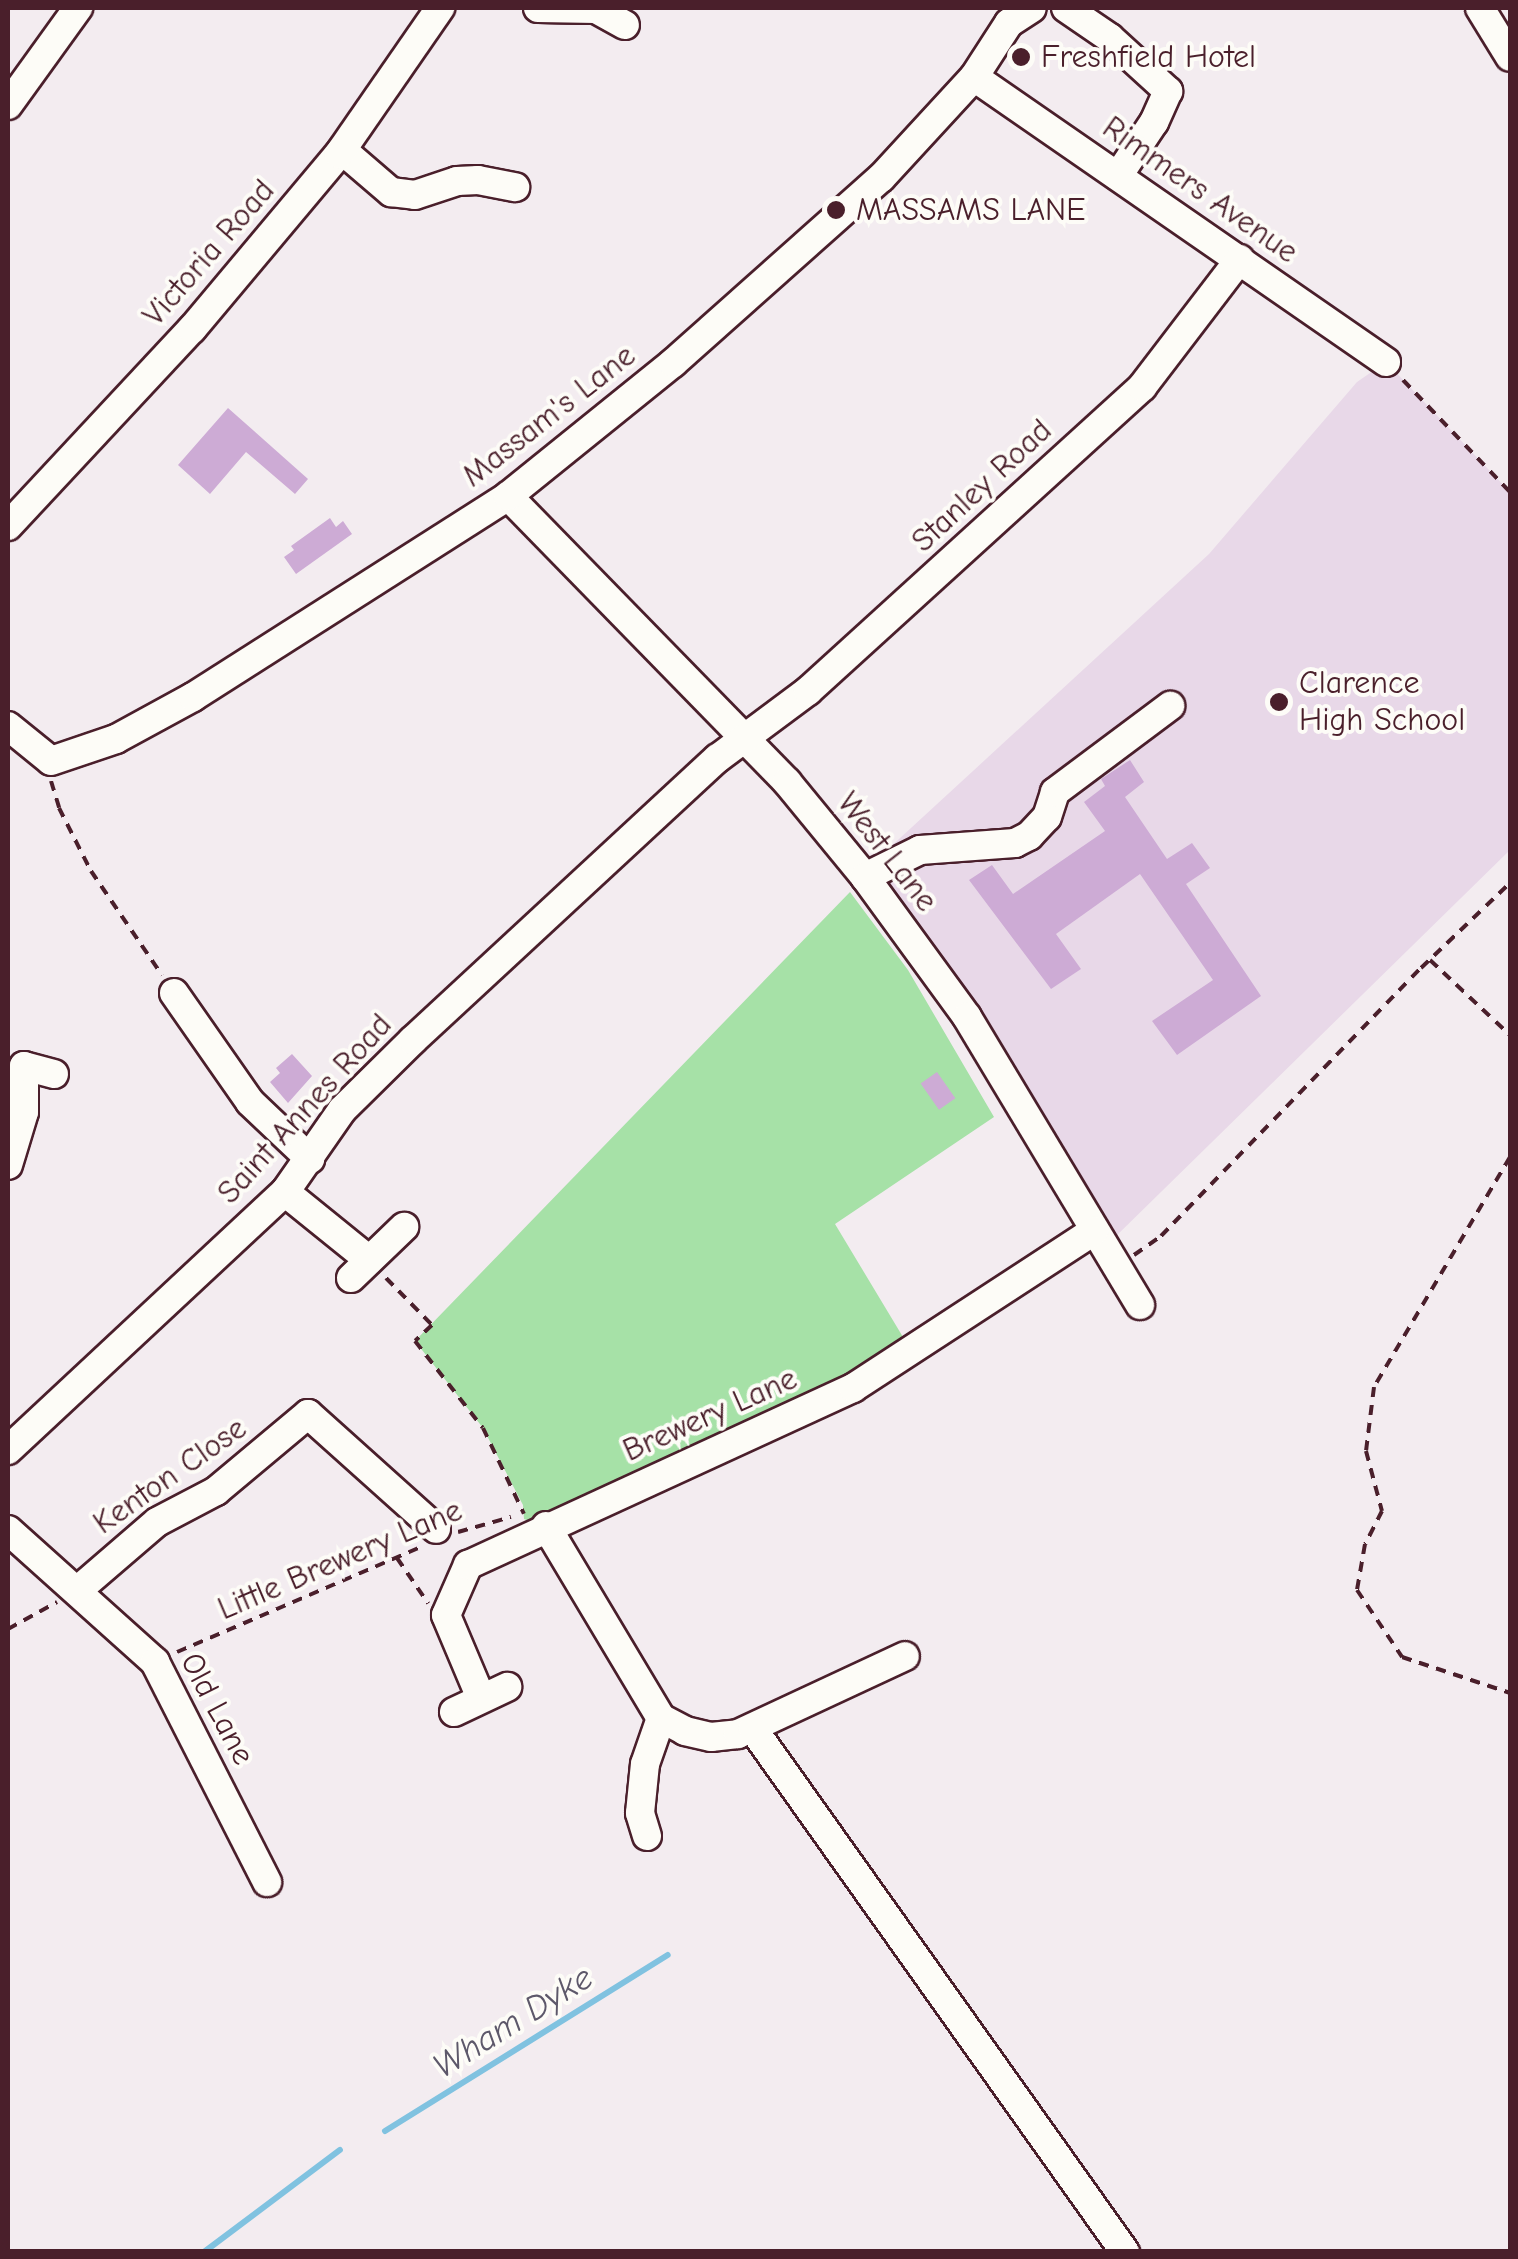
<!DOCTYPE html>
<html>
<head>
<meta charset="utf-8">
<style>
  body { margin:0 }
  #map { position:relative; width:1518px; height:2259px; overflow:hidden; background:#f3ecf0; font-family:"Comic Neue",sans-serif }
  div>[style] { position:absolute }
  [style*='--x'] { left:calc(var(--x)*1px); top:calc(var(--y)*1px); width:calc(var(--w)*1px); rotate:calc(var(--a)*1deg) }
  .built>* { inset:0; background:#e8d8e8 }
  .green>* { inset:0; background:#a6e1a7 }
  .stream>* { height:6px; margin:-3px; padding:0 3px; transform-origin:3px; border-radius:3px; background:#80c2e0 }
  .building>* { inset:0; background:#cdabd5; transform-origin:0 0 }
  .path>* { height:4px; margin-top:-2px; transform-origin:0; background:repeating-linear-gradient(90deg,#4a1f2b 0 10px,transparent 0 18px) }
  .roads { filter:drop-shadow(2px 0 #4a1f2b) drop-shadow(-2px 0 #4a1f2b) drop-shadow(0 2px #4a1f2b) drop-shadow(0 -2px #4a1f2b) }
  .minor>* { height:28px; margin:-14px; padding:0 14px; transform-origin:14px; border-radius:14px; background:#fdfcf7 }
  .dots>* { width:28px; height:28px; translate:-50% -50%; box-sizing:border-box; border:5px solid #fdfcf7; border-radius:50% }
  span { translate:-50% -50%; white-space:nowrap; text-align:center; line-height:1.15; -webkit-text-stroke:8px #fdfcf7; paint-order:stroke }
  .poi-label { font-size:32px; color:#4a1f2b }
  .left { translate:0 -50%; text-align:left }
  .street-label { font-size:32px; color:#4a1f2b }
  .water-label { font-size:35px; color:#5d586a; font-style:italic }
  .frame { position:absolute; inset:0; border:10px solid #4a1f2b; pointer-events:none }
</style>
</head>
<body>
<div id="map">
  <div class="built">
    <i style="clip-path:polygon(1386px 362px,1510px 492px,1510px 850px,1112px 1240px,996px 1035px,874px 862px,1209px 554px,1357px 382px)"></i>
  </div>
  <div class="green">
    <i style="clip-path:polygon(850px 892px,908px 970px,994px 1117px,835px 1224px,912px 1352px,546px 1526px,524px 1519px,523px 1505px,483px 1428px,415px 1341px)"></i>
  </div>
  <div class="stream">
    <i style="--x:385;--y:2131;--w:333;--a:-31.9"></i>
    <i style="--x:204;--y:2252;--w:170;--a:-36.9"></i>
  </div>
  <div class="building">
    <i style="clip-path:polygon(228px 408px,308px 479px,295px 494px,246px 452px,210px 494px,178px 465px)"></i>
    <i style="clip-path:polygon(330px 518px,336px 527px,343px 521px,352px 534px,296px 574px,284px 557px,294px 550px,291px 546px)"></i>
    <i style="clip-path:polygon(1130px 760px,1144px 782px,1125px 797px,1167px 859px,1192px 843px,1210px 868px,1186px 884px,1261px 996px,1177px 1055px,1152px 1021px,1213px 980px,1140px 874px,1056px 934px,1081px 969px,1051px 989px,969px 880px,992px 865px,1013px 894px,1105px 831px,1084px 802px,1105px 786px,1101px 779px)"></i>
    <i style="clip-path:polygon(292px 1054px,312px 1076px,288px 1103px,270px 1082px,280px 1073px,276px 1068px)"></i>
    <i style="left:937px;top:1072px;width:32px;height:20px;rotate:55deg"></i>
  </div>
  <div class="path">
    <i style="--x:1403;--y:380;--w:155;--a:46.3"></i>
    <i style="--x:51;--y:781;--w:28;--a:73"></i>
    <i style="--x:59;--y:808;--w:71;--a:63.1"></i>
    <i style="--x:91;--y:871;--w:126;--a:55.7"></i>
    <i style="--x:1430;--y:960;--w:110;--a:43.2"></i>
    <i style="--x:1510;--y:1157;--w:267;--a:120.6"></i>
    <i style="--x:1374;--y:1387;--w:64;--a:97.1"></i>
    <i style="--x:1366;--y:1451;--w:62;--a:75.1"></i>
    <i style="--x:1382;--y:1511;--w:37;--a:117"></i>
    <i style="--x:1365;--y:1544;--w:47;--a:99.9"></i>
    <i style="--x:1357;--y:1590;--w:81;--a:56.1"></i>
    <i style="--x:1402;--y:1657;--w:114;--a:18.4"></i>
    <i style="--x:1134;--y:1255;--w:33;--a:-35"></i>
    <i style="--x:1161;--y:1236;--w:373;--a:-45.9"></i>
    <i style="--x:1421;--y:968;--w:123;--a:-43.7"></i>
    <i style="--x:386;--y:1278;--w:66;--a:45.6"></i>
    <i style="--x:432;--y:1325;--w:23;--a:137"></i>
    <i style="--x:415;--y:1341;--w:110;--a:52"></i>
    <i style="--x:483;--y:1428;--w:95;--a:64.5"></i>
    <i style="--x:458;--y:1532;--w:55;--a:-15.8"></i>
    <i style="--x:397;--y:1558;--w:55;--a:55.4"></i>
    <i style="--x:8;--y:1629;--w:56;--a:-28.9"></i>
    <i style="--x:177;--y:1652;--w:266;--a:-23.3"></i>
  </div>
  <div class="roads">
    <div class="minor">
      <i style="--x:538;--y:8;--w:58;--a:1"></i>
      <i style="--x:596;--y:9;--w:33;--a:29"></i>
      <i style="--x:1066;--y:8;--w:53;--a:34.3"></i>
      <i style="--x:1110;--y:38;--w:79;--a:42.4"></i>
      <i style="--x:1168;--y:91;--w:34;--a:114"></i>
      <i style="--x:1154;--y:122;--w:65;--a:123.7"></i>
      <i style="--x:1480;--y:8;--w:57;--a:58.5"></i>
      <i style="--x:974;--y:77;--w:501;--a:34.67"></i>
      <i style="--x:8;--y:105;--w:120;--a:-54.2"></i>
      <i style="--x:342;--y:150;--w:65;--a:40.6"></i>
      <i style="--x:391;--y:192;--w:24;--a:7"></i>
      <i style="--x:415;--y:195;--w:44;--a:-18.4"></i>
      <i style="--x:457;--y:181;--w:21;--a:-3"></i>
      <i style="--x:478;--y:180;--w:38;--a:11"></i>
      <i style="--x:508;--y:496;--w:400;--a:45.7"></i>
      <i style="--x:787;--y:782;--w:123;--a:50.6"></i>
      <i style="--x:865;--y:877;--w:173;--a:53.9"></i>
      <i style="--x:967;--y:1017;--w:336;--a:59"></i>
      <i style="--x:8;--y:526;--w:270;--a:-47"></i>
      <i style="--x:192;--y:329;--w:229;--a:-50"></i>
      <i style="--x:339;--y:154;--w:178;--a:-55.3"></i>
      <i style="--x:8;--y:726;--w:55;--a:39.1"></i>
      <i style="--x:51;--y:761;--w:69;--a:-18.7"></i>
      <i style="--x:116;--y:739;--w:88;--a:-28.6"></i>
      <i style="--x:193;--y:697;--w:374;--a:-32.5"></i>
      <i style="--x:508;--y:496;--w:212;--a:-38.9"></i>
      <i style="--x:673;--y:363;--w:278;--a:-41.7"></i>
      <i style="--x:881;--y:178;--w:137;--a:-47.4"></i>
      <i style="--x:974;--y:77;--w:64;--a:-57.1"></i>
      <i style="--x:1009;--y:23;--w:27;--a:-33"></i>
      <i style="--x:865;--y:877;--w:61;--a:-26.1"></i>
      <i style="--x:920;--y:850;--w:95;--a:-4.2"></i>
      <i style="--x:1015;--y:843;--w:16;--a:-27"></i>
      <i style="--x:1029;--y:836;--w:26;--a:-47"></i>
      <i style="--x:1047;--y:817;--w:26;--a:-72"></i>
      <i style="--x:1055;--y:792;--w:144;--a:-36.8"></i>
      <i style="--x:174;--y:993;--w:133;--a:55.1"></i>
      <i style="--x:250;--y:1102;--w:83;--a:43.5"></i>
      <i style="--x:8;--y:1165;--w:55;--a:-73.2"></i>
      <i style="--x:24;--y:1112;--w:46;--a:-90"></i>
      <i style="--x:24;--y:1066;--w:31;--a:15"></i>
      <i style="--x:285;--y:1192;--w:108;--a:39"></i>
      <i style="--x:351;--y:1278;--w:74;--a:-43.9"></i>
      <i style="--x:8;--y:1450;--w:379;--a:-43"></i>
      <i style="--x:285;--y:1192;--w:100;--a:-55.2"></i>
      <i style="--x:342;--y:1110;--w:100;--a:-44.6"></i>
      <i style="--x:413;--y:1040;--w:415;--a:-42.8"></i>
      <i style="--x:718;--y:758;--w:112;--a:-36.7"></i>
      <i style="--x:808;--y:691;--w:452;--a:-42.3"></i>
      <i style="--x:1142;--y:387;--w:161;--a:-52.6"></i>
      <i style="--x:546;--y:1526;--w:224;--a:59.1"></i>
      <i style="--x:661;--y:1718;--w:27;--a:28"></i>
      <i style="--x:685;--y:1731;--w:27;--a:13"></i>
      <i style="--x:711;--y:1737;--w:27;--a:-6"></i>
      <i style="--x:738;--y:1734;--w:184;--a:-25"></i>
      <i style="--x:8;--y:1530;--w:198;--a:41.9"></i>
      <i style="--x:155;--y:1662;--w:247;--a:63"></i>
      <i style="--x:78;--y:1590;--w:104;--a:-40.7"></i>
      <i style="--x:157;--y:1522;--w:67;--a:-27.7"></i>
      <i style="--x:216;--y:1491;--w:120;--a:-39.9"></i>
      <i style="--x:308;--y:1414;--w:172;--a:41.9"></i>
      <i style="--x:481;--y:1698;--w:90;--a:-112.9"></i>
      <i style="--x:446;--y:1615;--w:55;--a:-66.3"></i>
      <i style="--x:468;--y:1565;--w:424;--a:-24.7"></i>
      <i style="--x:853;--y:1388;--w:288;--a:-33.1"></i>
      <i style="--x:454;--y:1712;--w:59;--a:-25.3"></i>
      <i style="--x:753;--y:1729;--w:642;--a:54.58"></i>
      <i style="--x:647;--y:1836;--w:24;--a:-107"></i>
      <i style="--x:640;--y:1813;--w:49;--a:-84.2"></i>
      <i style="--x:645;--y:1764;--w:49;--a:-70.8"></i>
    </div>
  </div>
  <div class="dots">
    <i style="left:1021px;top:57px;background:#4a1f2b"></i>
    <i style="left:836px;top:210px;background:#4a1f2b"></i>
    <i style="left:1279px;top:702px;background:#4a1f2b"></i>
  </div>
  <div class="poi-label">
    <span class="left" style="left:1041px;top:57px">Freshfield Hotel</span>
    <span class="left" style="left:856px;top:210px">MASSAMS LANE</span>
    <span class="left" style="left:1299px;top:702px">Clarence<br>High School</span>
  </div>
  <div class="street-label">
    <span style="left:1200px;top:190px;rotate:35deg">Rimmers Avenue</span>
    <span style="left:209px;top:253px;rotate:-49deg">Victoria Road</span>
    <span style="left:549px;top:416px;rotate:-38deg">Massam's Lane</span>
    <span style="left:982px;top:486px;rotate:-43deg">Stanley Road</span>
    <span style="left:887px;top:852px;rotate:52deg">West Lane</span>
    <span style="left:305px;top:1109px;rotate:-48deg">Saint Annes Road</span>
    <span style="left:710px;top:1415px;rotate:-24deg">Brewery Lane</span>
    <span style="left:170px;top:1476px;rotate:-35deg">Kenton Close</span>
    <span style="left:340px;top:1560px;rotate:-23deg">Little Brewery Lane</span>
    <span style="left:217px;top:1709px;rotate:62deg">Old Lane</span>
  </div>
  <div class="water-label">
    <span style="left:513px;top:2022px;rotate:-32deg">Wham Dyke</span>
  </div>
  <div class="frame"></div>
</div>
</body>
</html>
